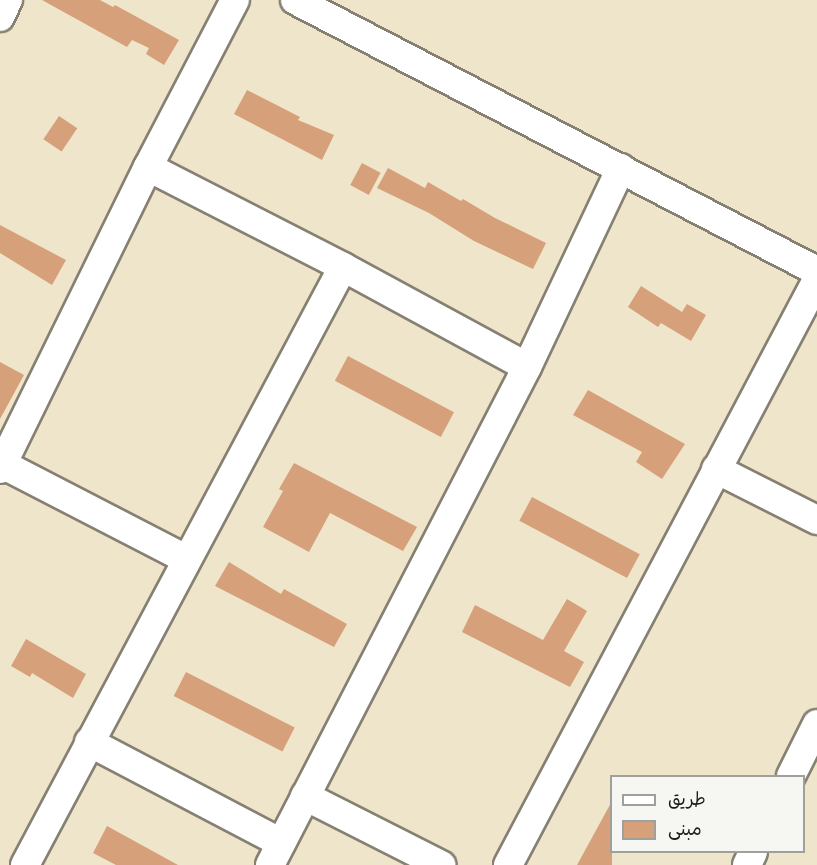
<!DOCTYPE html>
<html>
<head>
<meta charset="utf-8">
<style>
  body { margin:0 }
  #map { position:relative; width:817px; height:865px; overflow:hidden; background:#efe5ca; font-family:Delius,"Playpen Sans Arabic",sans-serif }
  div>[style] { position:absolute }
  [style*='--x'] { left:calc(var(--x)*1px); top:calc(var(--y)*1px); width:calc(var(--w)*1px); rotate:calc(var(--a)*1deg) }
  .building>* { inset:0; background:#d6a07b; transform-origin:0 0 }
  .roads { filter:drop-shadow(2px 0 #868073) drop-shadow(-2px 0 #868073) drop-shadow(0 2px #868073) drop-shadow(0 -2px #868073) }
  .street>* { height:28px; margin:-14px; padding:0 14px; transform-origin:14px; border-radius:14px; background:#fff }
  span { translate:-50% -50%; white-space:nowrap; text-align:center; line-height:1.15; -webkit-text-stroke:6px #f6f6f2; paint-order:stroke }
  .legend { position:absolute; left:610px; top:775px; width:195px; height:78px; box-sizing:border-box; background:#f6f6f2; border:2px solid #9f9f9c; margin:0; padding:8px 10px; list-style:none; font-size:18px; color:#1c1c1c }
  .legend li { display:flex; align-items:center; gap:12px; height:30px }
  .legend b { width:30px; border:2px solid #9f9f9c }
</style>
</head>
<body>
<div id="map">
  <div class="building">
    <i style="clip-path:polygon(42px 0,100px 0,113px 7px,115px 5px,179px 40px,164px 65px,146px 54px,149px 48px,132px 40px,127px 47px)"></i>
    <i style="clip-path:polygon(247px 90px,300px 117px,298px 120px,334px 135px,322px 160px,234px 114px)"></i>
    <i style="left:59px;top:116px;width:22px;height:28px;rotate:34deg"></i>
    <i style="left:362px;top:163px;width:21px;height:25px;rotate:28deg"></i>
    <i style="clip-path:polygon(388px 168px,425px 188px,428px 182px,461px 201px,463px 199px,495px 218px,546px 243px,533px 269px,474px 241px,429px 213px,377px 188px)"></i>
    <i style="clip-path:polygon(0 225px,66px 260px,52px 285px,0 253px)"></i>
    <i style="clip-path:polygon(641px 286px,682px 312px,687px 304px,706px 315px,691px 341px,661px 323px,658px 327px,628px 307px)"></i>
    <i style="left:348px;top:356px;width:120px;height:28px;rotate:28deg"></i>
    <i style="clip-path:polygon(0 362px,24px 375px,0 419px)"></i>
    <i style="clip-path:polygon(588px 390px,685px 444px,662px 479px,636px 462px,642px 452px,573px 415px)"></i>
    <i style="clip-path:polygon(294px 463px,417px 527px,403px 551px,330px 513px,309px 552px,263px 527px,283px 491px,279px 489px)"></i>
    <i style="left:532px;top:497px;width:122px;height:27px;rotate:28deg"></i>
    <i style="clip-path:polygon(229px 562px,281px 594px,284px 589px,347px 624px,334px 647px,215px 586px)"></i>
    <i style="clip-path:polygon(567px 599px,587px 611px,564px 651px,584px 662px,570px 687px,462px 632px,475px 605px,543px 640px)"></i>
    <i style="clip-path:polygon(26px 639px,86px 674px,73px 698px,32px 673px,30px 677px,11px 666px)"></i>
    <i style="left:186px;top:672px;width:122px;height:27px;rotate:27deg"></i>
    <i style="clip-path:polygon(612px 801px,612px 865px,577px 865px)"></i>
    <i style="clip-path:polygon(107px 826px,178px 865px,116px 865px,93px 853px)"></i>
  </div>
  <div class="roads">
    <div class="street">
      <i style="--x:295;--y:0;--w:588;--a:27.44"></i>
      <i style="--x:0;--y:17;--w:19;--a:-65"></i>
      <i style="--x:148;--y:167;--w:219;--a:27.1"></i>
      <i style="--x:343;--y:267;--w:209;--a:28.5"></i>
      <i style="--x:0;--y:463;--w:209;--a:27.3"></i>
      <i style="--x:0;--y:469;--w:336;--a:-63.9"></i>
      <i style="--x:148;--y:167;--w:188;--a:-62.5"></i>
      <i style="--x:716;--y:469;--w:113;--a:26.8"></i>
      <i style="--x:89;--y:742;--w:217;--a:27.7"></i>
      <i style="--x:791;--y:776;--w:58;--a:-63.4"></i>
      <i style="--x:305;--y:796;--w:153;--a:26.9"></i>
      <i style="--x:25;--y:865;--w:677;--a:-62"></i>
      <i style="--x:270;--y:865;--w:560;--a:-62.7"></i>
      <i style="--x:527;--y:367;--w:220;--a:-64.7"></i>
      <i style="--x:508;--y:865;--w:662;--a:-62.16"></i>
      <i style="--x:747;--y:865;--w:14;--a:-65"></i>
    </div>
  </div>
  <ul class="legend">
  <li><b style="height:8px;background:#fff"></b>طريق</li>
  <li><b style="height:16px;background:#d6a07b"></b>مبنى</li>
  </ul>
</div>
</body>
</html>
